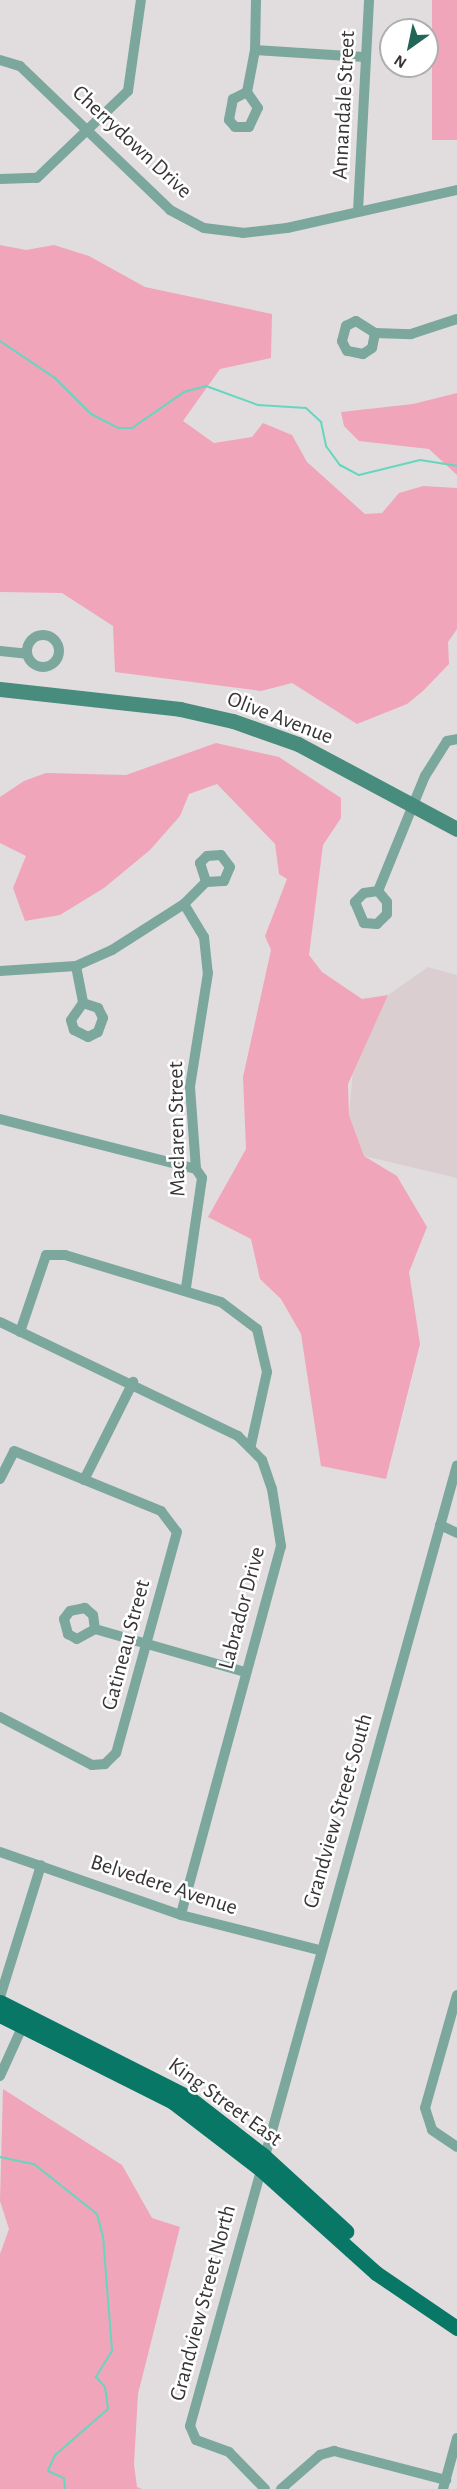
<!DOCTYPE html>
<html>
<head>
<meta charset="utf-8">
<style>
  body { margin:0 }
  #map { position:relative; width:457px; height:2489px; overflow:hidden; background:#e1ddde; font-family:"Alegreya Sans",sans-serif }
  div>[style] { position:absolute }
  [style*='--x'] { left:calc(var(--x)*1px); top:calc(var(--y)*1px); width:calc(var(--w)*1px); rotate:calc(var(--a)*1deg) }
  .built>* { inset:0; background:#dbced1 }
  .green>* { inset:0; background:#f0a5bb; transform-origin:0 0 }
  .stream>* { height:2px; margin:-1px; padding:0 1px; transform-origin:1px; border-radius:1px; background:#66d6bd }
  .street>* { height:10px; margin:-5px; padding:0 5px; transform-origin:5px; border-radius:5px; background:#7ca79c }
  .street>.ring { margin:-5px; padding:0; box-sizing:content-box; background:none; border:10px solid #7ca79c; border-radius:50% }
  .secondary>* { height:15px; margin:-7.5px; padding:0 7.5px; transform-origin:7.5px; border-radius:7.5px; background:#478c7c }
  .primary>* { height:15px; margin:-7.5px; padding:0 7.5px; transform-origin:7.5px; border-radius:7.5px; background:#087765 }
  span { translate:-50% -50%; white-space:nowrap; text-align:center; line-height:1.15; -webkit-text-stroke:5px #fff; paint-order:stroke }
  .street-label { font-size:22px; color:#373536 }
  .north { position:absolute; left:379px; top:18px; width:60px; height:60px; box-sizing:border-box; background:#fff; border:2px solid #afaeaf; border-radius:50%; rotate:213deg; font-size:16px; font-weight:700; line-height:24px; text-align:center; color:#373536 }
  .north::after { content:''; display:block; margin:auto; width:21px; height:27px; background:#226658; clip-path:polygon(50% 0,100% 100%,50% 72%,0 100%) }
</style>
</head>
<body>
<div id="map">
  <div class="built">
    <i style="clip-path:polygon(428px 967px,457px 975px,457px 1178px,364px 1156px,349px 1115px,353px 1067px,388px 995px)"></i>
  </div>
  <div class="green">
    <i style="left:432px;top:0;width:25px;height:140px"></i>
    <i style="clip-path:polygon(0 245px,26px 250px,54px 245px,89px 256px,145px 287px,272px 314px,271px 358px,220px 369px,183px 421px,214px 443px,252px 437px,263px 423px,292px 435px,307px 462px,365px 514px,382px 513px,399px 493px,423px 486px,457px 488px,457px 629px,448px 642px,449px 664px,423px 691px,407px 704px,357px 724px,292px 683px,261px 691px,115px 672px,113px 626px,62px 593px,0 592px)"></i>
    <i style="clip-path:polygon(457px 393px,457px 475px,429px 449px,359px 441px,344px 426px,341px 412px,413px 404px)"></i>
    <i style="clip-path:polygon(216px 743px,279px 757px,341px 798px,341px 818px,323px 845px,309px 955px,322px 972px,362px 999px,388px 995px,348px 1084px,349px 1115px,364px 1156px,397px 1176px,427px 1227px,409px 1272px,420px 1344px,386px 1479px,321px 1466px,301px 1334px,281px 1299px,260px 1279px,251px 1239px,208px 1217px,246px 1149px,243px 1077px,271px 950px,265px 936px,287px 879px,279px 874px,275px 844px,217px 784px,189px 794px,180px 816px,150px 850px,104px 888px,60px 915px,25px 921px,13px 888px,26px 856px,0 843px,0 797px,24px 781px,46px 773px,126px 775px)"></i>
    <i style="clip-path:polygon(3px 2089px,122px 2165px,152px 2218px,180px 2227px,138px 2394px,134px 2464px,137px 2487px,142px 2489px,0 2489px,0 2254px,9px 2229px,0 2201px)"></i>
  </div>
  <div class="stream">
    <i style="--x:0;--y:341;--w:66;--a:33.9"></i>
    <i style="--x:55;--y:378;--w:51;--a:45"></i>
    <i style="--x:91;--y:414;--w:31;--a:27"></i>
    <i style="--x:119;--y:428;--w:13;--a:0"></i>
    <i style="--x:132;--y:428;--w:63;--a:-34.7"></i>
    <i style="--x:184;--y:392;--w:23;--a:-15"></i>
    <i style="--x:206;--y:386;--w:55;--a:20.1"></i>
    <i style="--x:258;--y:405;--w:48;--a:3.6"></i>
    <i style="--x:306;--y:408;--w:21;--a:43"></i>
    <i style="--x:321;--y:422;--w:25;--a:78"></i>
    <i style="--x:326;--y:446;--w:24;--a:54"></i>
    <i style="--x:340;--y:465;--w:21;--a:28"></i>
    <i style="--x:359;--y:475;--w:63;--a:-13.8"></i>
    <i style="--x:420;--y:460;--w:37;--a:9"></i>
    <i style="--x:0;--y:2157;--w:35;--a:12"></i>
    <i style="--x:34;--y:2164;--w:80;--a:38.4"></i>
    <i style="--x:97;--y:2214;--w:23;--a:75"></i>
    <i style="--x:103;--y:2236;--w:115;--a:85.5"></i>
    <i style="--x:112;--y:2351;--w:31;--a:122"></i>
    <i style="--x:96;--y:2377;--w:13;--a:48"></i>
    <i style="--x:105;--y:2387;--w:22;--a:82"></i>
    <i style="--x:108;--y:2409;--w:70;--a:139"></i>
    <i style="--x:55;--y:2455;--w:17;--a:114"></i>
    <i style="--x:48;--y:2471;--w:17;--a:24"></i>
    <i style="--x:64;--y:2478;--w:11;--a:85"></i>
  </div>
  <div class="street">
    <i style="--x:256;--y:0;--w:50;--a:91.1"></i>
    <i style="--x:255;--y:50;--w:109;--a:3.7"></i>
    <i style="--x:0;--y:60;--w:21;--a:17"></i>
    <i style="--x:20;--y:66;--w:208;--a:43.8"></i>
    <i style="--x:170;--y:210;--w:38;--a:28"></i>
    <i style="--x:204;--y:228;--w:39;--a:7"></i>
    <i style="--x:243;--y:233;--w:44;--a:-6.5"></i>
    <i style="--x:287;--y:228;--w:174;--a:-12.6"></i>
    <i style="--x:247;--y:92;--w:16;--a:153"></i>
    <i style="--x:233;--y:99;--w:21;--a:101"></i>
    <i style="--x:229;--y:120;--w:9;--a:49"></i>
    <i style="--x:235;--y:127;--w:14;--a:0"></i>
    <i style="--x:249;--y:127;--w:21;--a:-65"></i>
    <i style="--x:258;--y:108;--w:19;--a:-125"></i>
    <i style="--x:247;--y:92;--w:43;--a:-79.2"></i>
    <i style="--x:0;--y:179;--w:37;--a:-2"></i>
    <i style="--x:37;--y:178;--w:126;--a:-43.7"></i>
    <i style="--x:128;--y:91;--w:92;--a:-81.9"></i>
    <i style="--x:358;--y:211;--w:211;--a:-87"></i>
    <i style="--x:375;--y:333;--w:15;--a:101"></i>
    <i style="--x:372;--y:348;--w:11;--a:146"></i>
    <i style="--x:363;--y:354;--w:16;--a:-169"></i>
    <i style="--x:347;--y:351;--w:11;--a:-117"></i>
    <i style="--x:342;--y:341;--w:16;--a:-75"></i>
    <i style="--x:346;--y:326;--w:11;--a:-27"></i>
    <i style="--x:356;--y:321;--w:22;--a:32"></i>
    <i style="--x:375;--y:333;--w:36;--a:2"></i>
    <i style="--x:411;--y:334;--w:48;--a:-18.1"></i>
    <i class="ring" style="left:27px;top:635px;width:22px;height:22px"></i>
    <i style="--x:0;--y:651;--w:27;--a:6"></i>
    <i style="--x:378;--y:891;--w:14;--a:172"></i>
    <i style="--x:364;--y:893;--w:13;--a:135"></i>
    <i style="--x:355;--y:902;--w:23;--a:67"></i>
    <i style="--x:364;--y:923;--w:13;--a:4"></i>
    <i style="--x:377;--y:924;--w:14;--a:-45"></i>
    <i style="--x:387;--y:914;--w:12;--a:-90"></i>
    <i style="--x:387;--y:902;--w:14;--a:-129"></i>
    <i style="--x:378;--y:891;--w:124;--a:-67.8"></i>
    <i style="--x:425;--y:776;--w:41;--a:-57.8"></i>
    <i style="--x:447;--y:741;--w:10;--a:-11"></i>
    <i style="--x:184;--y:904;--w:39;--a:59"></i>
    <i style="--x:204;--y:937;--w:36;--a:84"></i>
    <i style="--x:208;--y:973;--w:115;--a:99"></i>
    <i style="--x:190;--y:1087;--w:82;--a:85.8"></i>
    <i style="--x:196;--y:1169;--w:11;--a:56"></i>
    <i style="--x:202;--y:1178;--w:111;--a:98.3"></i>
    <i style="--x:76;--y:966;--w:38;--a:79"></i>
    <i style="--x:83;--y:1003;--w:16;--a:18"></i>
    <i style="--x:98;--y:1008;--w:11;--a:63"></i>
    <i style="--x:103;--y:1018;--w:15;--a:110"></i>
    <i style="--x:98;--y:1032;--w:11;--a:153"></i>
    <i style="--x:88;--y:1037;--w:16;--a:-153"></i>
    <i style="--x:74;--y:1030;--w:10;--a:-107"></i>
    <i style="--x:71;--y:1020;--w:21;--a:-55"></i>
    <i style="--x:0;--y:971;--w:76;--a:-3.8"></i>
    <i style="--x:76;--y:966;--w:39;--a:-24"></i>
    <i style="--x:112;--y:950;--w:85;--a:-32.6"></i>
    <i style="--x:184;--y:904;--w:31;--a:-45"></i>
    <i style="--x:206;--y:882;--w:18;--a:-3"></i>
    <i style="--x:224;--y:881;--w:15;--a:-67"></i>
    <i style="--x:230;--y:867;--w:15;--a:-127"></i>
    <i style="--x:221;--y:855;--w:14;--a:176"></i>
    <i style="--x:207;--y:856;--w:10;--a:135"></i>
    <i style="--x:200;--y:863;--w:20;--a:72"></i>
    <i style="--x:0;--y:1119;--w:202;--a:14.3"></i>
    <i style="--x:0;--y:1322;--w:264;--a:25.6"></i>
    <i style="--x:238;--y:1436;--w:34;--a:45"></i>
    <i style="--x:262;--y:1460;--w:31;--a:71"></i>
    <i style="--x:272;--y:1489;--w:58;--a:81"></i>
    <i style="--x:281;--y:1546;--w:382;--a:105.2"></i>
    <i style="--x:20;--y:1332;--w:81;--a:-71.3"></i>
    <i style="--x:46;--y:1255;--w:19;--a:0"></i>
    <i style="--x:65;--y:1255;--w:163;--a:16.8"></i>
    <i style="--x:221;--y:1302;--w:45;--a:36.9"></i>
    <i style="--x:257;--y:1329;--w:44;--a:76.9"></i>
    <i style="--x:267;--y:1372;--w:75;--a:102.4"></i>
    <i style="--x:0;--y:1479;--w:31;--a:-63"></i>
    <i style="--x:14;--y:1451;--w:159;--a:22.2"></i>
    <i style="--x:161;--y:1511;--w:26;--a:53"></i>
    <i style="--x:177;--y:1532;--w:229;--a:105.4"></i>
    <i style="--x:116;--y:1753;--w:16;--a:135"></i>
    <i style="--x:105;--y:1764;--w:13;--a:176"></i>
    <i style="--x:92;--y:1765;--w:104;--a:-152.4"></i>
    <i style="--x:84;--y:1480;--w:110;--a:-63.4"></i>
    <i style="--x:440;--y:1525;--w:19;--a:25"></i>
    <i style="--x:95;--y:1629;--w:14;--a:-98"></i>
    <i style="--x:93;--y:1615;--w:11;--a:-139"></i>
    <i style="--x:85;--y:1608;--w:15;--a:169"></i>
    <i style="--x:70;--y:1611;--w:10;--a:127"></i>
    <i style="--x:64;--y:1619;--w:16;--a:75"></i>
    <i style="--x:68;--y:1634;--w:10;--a:29"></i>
    <i style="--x:77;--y:1639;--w:21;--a:-29"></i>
    <i style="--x:95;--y:1629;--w:156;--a:16"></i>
    <i style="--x:0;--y:1852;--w:192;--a:19.2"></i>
    <i style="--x:181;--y:1915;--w:142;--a:14.2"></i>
    <i style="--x:457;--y:1995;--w:117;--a:105.8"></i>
    <i style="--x:425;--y:2108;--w:23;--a:72"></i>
    <i style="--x:432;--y:2130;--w:30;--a:34"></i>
    <i style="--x:0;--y:1997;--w:138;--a:-72.7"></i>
    <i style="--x:0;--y:2076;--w:60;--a:-65.6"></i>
    <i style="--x:265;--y:2489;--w:52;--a:-134.2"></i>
    <i style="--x:229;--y:2452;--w:35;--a:-160"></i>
    <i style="--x:196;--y:2440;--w:15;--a:-113"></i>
    <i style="--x:190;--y:2426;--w:997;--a:-74.47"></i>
    <i style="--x:281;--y:2489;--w:52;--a:-41.1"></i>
    <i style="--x:320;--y:2455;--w:15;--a:-16"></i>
    <i style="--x:334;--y:2451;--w:116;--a:14.5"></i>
    <i style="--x:443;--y:2489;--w:53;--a:-74.6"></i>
  </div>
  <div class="secondary">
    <i style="--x:0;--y:689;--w:181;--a:6.3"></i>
    <i style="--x:180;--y:709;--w:54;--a:12.8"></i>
    <i style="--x:233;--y:721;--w:69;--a:19.5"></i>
    <i style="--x:298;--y:744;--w:180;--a:28.1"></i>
  </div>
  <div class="primary">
    <i style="--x:0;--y:2002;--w:211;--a:26.8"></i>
    <i style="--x:188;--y:2097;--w:95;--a:37.7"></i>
    <i style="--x:263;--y:2155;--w:113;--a:42.5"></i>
    <i style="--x:0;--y:2015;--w:194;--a:26.7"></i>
    <i style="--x:173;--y:2102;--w:108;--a:37.5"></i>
    <i style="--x:259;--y:2168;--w:157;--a:41.9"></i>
    <i style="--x:376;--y:2273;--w:98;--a:34.2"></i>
  </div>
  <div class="street-label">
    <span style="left:344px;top:105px;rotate:-87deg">Annandale Street</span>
    <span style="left:132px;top:142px;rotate:43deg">Cherrydown Drive</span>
    <span style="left:280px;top:718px;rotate:21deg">Olive Avenue</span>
    <span style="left:177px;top:1129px;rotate:-91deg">Maclaren Street</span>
    <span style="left:242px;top:1608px;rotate:-75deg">Labrador Drive</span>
    <span style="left:126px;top:1645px;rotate:-75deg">Gatineau Street</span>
    <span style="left:338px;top:1811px;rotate:-74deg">Grandview Street South</span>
    <span style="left:164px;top:1885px;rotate:18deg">Belvedere Avenue</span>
    <span style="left:225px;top:2102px;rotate:36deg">King Street East</span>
    <span style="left:203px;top:2303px;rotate:-75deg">Grandview Street North</span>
  </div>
  <div class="north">N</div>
</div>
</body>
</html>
